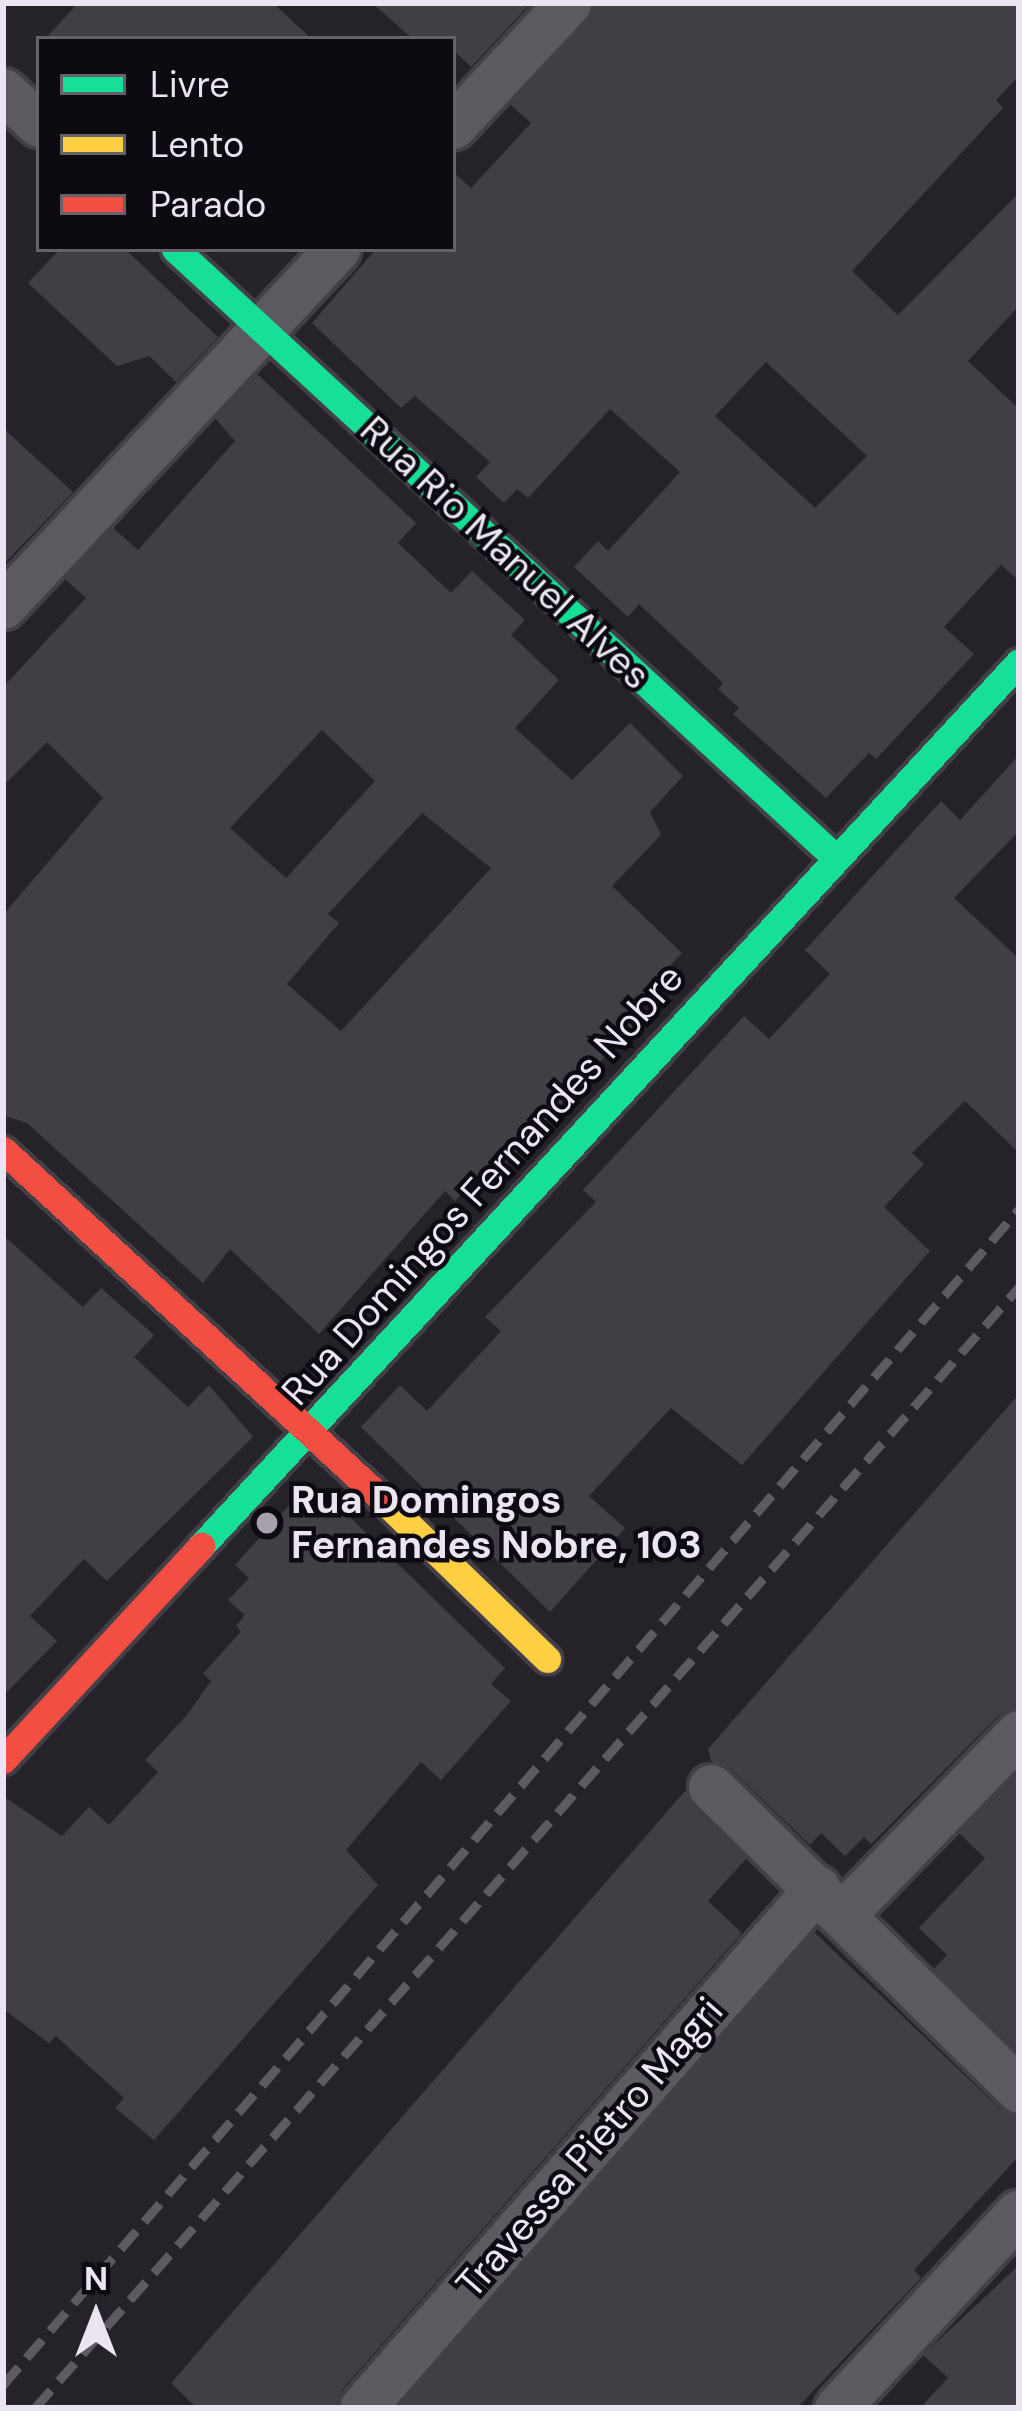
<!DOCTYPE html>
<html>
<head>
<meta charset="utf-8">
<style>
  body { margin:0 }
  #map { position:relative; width:1022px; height:2411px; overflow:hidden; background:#26222a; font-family:"DM Sans",sans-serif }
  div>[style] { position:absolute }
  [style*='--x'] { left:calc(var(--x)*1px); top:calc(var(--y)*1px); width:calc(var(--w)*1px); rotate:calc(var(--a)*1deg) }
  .building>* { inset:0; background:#423e45 }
  .roads { filter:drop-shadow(3px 0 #433f47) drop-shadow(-3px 0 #433f47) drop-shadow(0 3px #433f47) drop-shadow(0 -3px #433f47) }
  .street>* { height:45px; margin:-22.5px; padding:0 22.5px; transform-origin:22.5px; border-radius:22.5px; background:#5c5960 }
  .fast>* { height:27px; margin:-13.5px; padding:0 13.5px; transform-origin:13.5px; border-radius:13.5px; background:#16e098 }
  .slow>* { height:27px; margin:-13.5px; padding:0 13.5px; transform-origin:13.5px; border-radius:13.5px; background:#ffcf43 }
  .jam>* { height:27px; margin:-13.5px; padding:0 13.5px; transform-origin:13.5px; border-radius:13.5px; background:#f24e42 }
  .rail>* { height:9px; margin-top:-4.5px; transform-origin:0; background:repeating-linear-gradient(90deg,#5d5a61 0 24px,transparent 0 36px) }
  .dots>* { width:33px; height:33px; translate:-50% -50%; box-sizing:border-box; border:6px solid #0d0a11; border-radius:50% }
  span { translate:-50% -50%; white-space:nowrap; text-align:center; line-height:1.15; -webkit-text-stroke:9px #0d0a11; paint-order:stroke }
  .street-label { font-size:39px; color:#ebe5f1 }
  .poi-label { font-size:39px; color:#ebe5f1; font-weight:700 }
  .left { translate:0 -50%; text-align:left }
  .frame { position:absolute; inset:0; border:6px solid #ebe5f1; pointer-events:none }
  .legend { position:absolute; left:36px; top:36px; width:420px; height:216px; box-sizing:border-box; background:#0d0a11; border:3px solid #66626b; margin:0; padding:15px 21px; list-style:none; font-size:36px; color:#ebe5f1 }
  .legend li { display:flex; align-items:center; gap:24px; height:60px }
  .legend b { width:60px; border:3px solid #66626b }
  .north { position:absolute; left:36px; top:2255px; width:120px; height:120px; -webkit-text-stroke:9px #0d0a11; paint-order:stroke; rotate:0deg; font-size:33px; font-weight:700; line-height:48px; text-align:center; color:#ebe5f1 }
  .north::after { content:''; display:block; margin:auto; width:42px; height:54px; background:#ebe5f1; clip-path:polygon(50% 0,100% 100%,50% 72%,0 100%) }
</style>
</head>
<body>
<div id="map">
  <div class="building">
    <i style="clip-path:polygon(78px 3px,273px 3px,312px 39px,45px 39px)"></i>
    <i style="clip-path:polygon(372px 3px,531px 3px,471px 67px,453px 50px,453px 39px,413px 39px)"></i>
    <i style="clip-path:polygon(evenodd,594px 3px,1019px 3px,1019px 76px,996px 100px,1003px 108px,852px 271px,898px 315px,1019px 193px,1019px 306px,968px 361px,1019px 409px,1019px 581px,1001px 565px,944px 627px,974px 654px,876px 759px,869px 753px,826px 798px,733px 714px,739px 708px,718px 689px,723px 683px,639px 604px,628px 617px,574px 567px,598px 541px,608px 551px,680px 472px,610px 409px,528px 498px,517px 489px,504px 503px,476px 477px,490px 462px,415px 396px,401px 408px,312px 323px,376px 249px,453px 249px,453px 172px,471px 188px,531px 123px,510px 104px,588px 21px,594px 3px,766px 362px,867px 456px,815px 508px,715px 416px,766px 362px)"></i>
    <i style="clip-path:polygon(60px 249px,125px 249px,218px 337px,176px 382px,149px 356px,117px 366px,28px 283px)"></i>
    <i style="clip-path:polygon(evenodd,257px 374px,416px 523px,398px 543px,451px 593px,472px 571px,525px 620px,511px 635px,559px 680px,515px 728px,572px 780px,630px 723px,683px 776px,650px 812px,661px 835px,612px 886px,682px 953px,626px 1014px,636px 1023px,497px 1174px,487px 1166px,455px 1201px,445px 1191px,319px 1334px,230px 1249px,203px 1283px,27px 1123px,3px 1115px,3px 915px,103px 798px,47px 742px,3px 786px,3px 687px,86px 598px,65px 579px,113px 528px,138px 550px,235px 441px,215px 418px,257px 374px,322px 730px,375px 781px,286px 878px,230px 828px,322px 730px,257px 374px,422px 813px,491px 868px,341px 1031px,287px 984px,339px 923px,328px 914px,422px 813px)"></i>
    <i style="clip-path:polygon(3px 428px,73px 492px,3px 565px)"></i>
    <i style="clip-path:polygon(1019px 755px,1019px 831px,954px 898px,1019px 959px,1019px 1153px,965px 1101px,912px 1153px,924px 1164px,884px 1207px,930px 1251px,742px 1465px,671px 1408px,589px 1496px,625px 1528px,550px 1612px,361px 1427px,400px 1385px,427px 1411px,501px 1331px,485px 1317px,596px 1202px,583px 1190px,744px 1016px,769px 1039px,830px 974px,805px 950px,941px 801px,960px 820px)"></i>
    <i style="clip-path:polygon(3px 1235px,83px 1307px,101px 1288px,154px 1335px,134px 1357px,188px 1407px,209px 1385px,253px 1437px,107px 1581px,84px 1559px,30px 1616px,57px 1641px,3px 1696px)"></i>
    <i style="clip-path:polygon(1019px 1394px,1019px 1707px,1000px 1714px,871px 1844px,864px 1837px,845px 1856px,821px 1833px,810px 1845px,730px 1768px,711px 1761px,708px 1749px)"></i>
    <i style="clip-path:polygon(329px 1497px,505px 1668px,491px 1684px,511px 1701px,441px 1780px,421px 1762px,346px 1850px,378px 1885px,154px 2140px,115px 2108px,124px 2098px,56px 2036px,49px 2043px,3px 2009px,3px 1796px,62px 1836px,89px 1807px,109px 1825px,158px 1772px,145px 1760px,187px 1715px,211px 1681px,203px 1674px,241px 1631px,236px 1626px,245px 1615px,228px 1600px,249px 1578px,235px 1565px,295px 1499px)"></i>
    <i style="clip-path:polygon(1019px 1772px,1019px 2052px,934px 1969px,947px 1955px,919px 1928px,985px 1858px,959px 1833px)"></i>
    <i style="clip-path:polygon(685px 1791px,746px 1859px,708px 1901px,742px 1933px,342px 2390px,336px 2408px,197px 2408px,171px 2383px)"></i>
    <i style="clip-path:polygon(814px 1932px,1000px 2109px,1019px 2116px,1019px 2156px,914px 2270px,921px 2278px,797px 2408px,398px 2408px)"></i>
    <i style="clip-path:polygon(1019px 2265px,1019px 2408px,920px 2408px,948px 2378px,923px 2355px)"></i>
  </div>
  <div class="roads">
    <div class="street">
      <i style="--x:3;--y:91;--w:49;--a:42.5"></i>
      <i style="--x:453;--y:126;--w:168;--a:-46.9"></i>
      <i style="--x:3;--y:606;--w:489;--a:-46.9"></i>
      <i style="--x:711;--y:1787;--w:432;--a:44.5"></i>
      <i style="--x:844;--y:1913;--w:251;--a:-45.8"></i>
      <i style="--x:362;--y:2408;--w:691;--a:-48.81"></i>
      <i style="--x:837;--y:2408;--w:267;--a:-47.1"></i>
    </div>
    <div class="fast">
      <i style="--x:175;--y:249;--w:899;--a:42.66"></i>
      <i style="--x:201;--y:1546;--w:1204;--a:-47.22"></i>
    </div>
    <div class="slow">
      <i style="--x:382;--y:1499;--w:230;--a:44.1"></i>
    </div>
    <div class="jam">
      <i style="--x:3;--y:1150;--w:515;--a:42.64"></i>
      <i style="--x:3;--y:1760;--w:292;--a:-47.2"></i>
    </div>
  </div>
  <div class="rail">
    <i style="--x:3;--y:2385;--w:1554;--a:-49.17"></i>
    <i style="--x:35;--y:2408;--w:1492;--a:-48.72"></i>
  </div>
  <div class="dots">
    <i style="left:267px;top:1523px;background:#a6a1ab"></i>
  </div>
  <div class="street-label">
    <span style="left:505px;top:553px;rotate:43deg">Rua Rio Manuel Alves</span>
    <span style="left:483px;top:1185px;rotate:-48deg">Rua Domingos Fernandes Nobre</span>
    <span style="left:590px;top:2148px;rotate:-49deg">Travessa Pietro Magri</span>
  </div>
  <div class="poi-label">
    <span class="left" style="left:291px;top:1523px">Rua Domingos<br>Fernandes Nobre, 103</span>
  </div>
  <div class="frame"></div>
  <ul class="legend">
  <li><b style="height:15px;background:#16e098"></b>Livre</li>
  <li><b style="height:15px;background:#ffcf43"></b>Lento</li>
  <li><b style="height:15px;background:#f24e42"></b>Parado</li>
  </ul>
  <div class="north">N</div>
</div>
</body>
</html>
